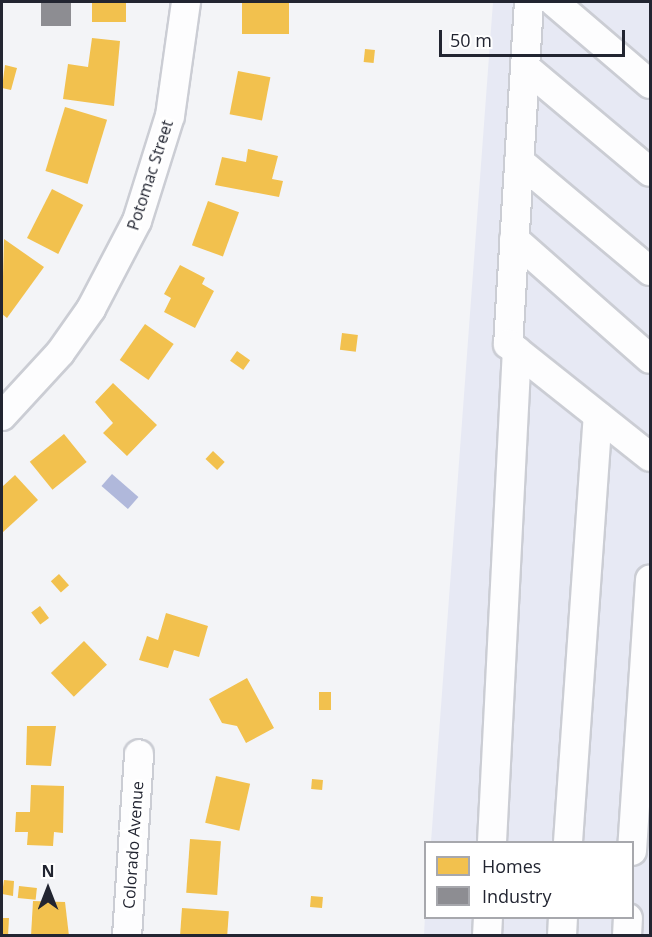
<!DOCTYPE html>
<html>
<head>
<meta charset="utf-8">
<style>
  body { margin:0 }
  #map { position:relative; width:652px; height:937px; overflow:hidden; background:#f3f4f7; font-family:"Open Sans",sans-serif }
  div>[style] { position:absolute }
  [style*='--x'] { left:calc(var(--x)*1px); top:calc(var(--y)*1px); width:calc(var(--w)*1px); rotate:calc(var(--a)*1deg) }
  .built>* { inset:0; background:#e7e9f4 }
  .water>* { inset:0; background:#b0b8db; transform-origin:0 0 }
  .homes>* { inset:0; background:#f2c14e; transform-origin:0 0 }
  .industry>* { inset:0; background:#8d8d92; transform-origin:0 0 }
  .roads { filter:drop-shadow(2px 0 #cbcdd4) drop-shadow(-2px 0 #cbcdd4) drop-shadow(0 2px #cbcdd4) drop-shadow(0 -2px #cbcdd4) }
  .minor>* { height:28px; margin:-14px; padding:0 14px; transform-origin:14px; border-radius:14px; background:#fdfdfe }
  span { translate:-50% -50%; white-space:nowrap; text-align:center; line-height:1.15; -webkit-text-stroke:6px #fff; paint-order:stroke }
  .street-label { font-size:16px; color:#222531 }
  .frame { position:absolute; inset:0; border:3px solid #222531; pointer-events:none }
  .legend { position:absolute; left:424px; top:841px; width:210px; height:78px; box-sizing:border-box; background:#fff; border:2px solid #a7a8ad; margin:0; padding:8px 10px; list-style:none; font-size:18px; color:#222531 }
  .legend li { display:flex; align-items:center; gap:12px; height:30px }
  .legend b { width:30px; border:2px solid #a7a8ad }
  .north { position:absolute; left:18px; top:859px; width:60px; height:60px; -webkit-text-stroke:4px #fff; paint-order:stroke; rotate:0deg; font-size:16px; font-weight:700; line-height:24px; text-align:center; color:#222531 }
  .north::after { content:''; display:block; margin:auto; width:21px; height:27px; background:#222531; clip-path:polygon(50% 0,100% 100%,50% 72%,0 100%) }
  .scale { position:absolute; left:439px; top:30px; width:186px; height:27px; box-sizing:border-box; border:3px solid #222531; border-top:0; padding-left:8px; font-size:18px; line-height:21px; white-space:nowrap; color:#222531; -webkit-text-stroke:4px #fff; paint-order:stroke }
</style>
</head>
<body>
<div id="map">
  <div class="built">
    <i style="clip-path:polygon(493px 2px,650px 2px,650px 935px,424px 936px,425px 914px,632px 918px,632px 842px,431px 842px)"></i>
  </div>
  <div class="water">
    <i style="left:112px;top:474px;width:35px;height:16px;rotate:41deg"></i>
  </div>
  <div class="homes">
    <i style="left:92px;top:2px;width:34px;height:20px"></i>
    <i style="left:242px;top:2px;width:47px;height:32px"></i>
    <i style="clip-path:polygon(92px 38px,120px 41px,114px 106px,63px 99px,68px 64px,88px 67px)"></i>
    <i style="left:365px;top:49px;width:10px;height:13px;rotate:6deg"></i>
    <i style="clip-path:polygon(5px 65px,17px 68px,11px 90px,2px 88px)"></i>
    <i style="left:238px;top:71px;width:33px;height:44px;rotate:11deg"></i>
    <i style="left:65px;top:107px;width:44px;height:67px;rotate:17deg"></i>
    <i style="clip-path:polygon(248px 149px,278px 156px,272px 179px,283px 181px,279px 197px,215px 185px,222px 157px,246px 162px)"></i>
    <i style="left:52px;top:189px;width:35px;height:55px;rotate:27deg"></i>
    <i style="left:208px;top:201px;width:33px;height:47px;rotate:20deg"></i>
    <i style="clip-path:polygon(4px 239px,44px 267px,7px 318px,2px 314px)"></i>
    <i style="clip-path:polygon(180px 265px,205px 278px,202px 284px,214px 291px,195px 328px,164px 312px,171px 298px,164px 294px)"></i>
    <i style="left:145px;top:324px;width:35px;height:44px;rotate:35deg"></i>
    <i style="left:342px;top:333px;width:16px;height:17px;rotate:7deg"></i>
    <i style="left:237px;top:351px;width:16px;height:12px;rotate:35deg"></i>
    <i style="clip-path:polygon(113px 383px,157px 425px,127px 456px,103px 433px,113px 423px,95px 402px)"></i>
    <i style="left:64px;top:434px;width:36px;height:44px;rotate:51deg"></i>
    <i style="left:213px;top:451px;width:16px;height:11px;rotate:43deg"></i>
    <i style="clip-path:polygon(15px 475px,38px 500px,2px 533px,2px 487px)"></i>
    <i style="left:59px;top:574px;width:15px;height:11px;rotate:48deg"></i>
    <i style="left:40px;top:606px;width:15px;height:11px;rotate:53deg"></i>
    <i style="clip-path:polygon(166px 613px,208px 626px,199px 657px,174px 650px,168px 668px,139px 660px,147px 636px,158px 640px)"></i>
    <i style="left:84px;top:641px;width:33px;height:46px;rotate:46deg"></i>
    <i style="clip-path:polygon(247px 678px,274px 728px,246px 743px,237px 726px,222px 723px,209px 699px)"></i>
    <i style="left:319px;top:692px;width:12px;height:18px"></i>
    <i style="clip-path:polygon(27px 726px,56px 726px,51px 766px,26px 765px)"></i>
    <i style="left:216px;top:776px;width:35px;height:48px;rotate:13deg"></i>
    <i style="left:312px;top:779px;width:11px;height:10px;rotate:5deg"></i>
    <i style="clip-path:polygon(31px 785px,64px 786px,63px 833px,54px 832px,53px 846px,27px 845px,28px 832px,15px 832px,16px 812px,30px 812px)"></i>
    <i style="left:190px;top:839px;width:31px;height:54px;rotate:4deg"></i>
    <i style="clip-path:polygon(4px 880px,14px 881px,13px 896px,2px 894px)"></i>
    <i style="left:19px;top:886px;width:18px;height:12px;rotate:6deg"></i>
    <i style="left:311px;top:896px;width:12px;height:11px;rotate:5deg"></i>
    <i style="clip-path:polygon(33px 901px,65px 902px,69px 936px,31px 936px)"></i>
    <i style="left:182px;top:908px;width:47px;height:28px;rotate:4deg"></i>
    <i style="clip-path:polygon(2px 918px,9px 918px,8px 936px,2px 936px)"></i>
  </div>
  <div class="industry">
    <i style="left:41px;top:2px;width:30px;height:24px"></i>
  </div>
  <div class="roads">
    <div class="minor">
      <i style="--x:529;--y:2;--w:343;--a:93.5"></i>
      <i style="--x:508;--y:344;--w:181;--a:38.5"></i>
      <i style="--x:554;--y:2;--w:126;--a:40.5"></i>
      <i style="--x:525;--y:67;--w:163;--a:40"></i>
      <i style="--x:519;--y:161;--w:171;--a:40"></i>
      <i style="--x:514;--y:239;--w:181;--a:41.4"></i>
      <i style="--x:2;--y:416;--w:86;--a:-47.4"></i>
      <i style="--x:60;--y:353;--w:54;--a:-54.8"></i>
      <i style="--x:91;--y:309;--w:99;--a:-62.4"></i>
      <i style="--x:137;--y:221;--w:110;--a:-72.6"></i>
      <i style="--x:170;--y:116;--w:115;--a:-82"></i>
      <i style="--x:492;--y:842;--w:492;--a:-87.1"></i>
      <i style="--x:568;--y:842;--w:427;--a:-86"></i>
      <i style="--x:632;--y:851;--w:272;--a:-86.2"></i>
      <i style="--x:127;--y:936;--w:182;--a:-86.2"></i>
      <i style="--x:487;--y:936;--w:18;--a:-87"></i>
      <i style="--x:562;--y:936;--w:18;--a:-87"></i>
      <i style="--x:627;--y:936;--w:18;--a:-87"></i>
    </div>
  </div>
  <div class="street-label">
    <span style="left:150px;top:175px;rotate:-72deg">Potomac Street</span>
    <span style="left:133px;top:845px;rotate:-86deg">Colorado Avenue</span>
  </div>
  <div class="frame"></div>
  <ul class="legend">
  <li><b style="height:16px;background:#f2c14e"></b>Homes</li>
  <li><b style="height:16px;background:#8d8d92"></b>Industry</li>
  </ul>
  <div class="north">N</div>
  <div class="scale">50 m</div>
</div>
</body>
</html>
